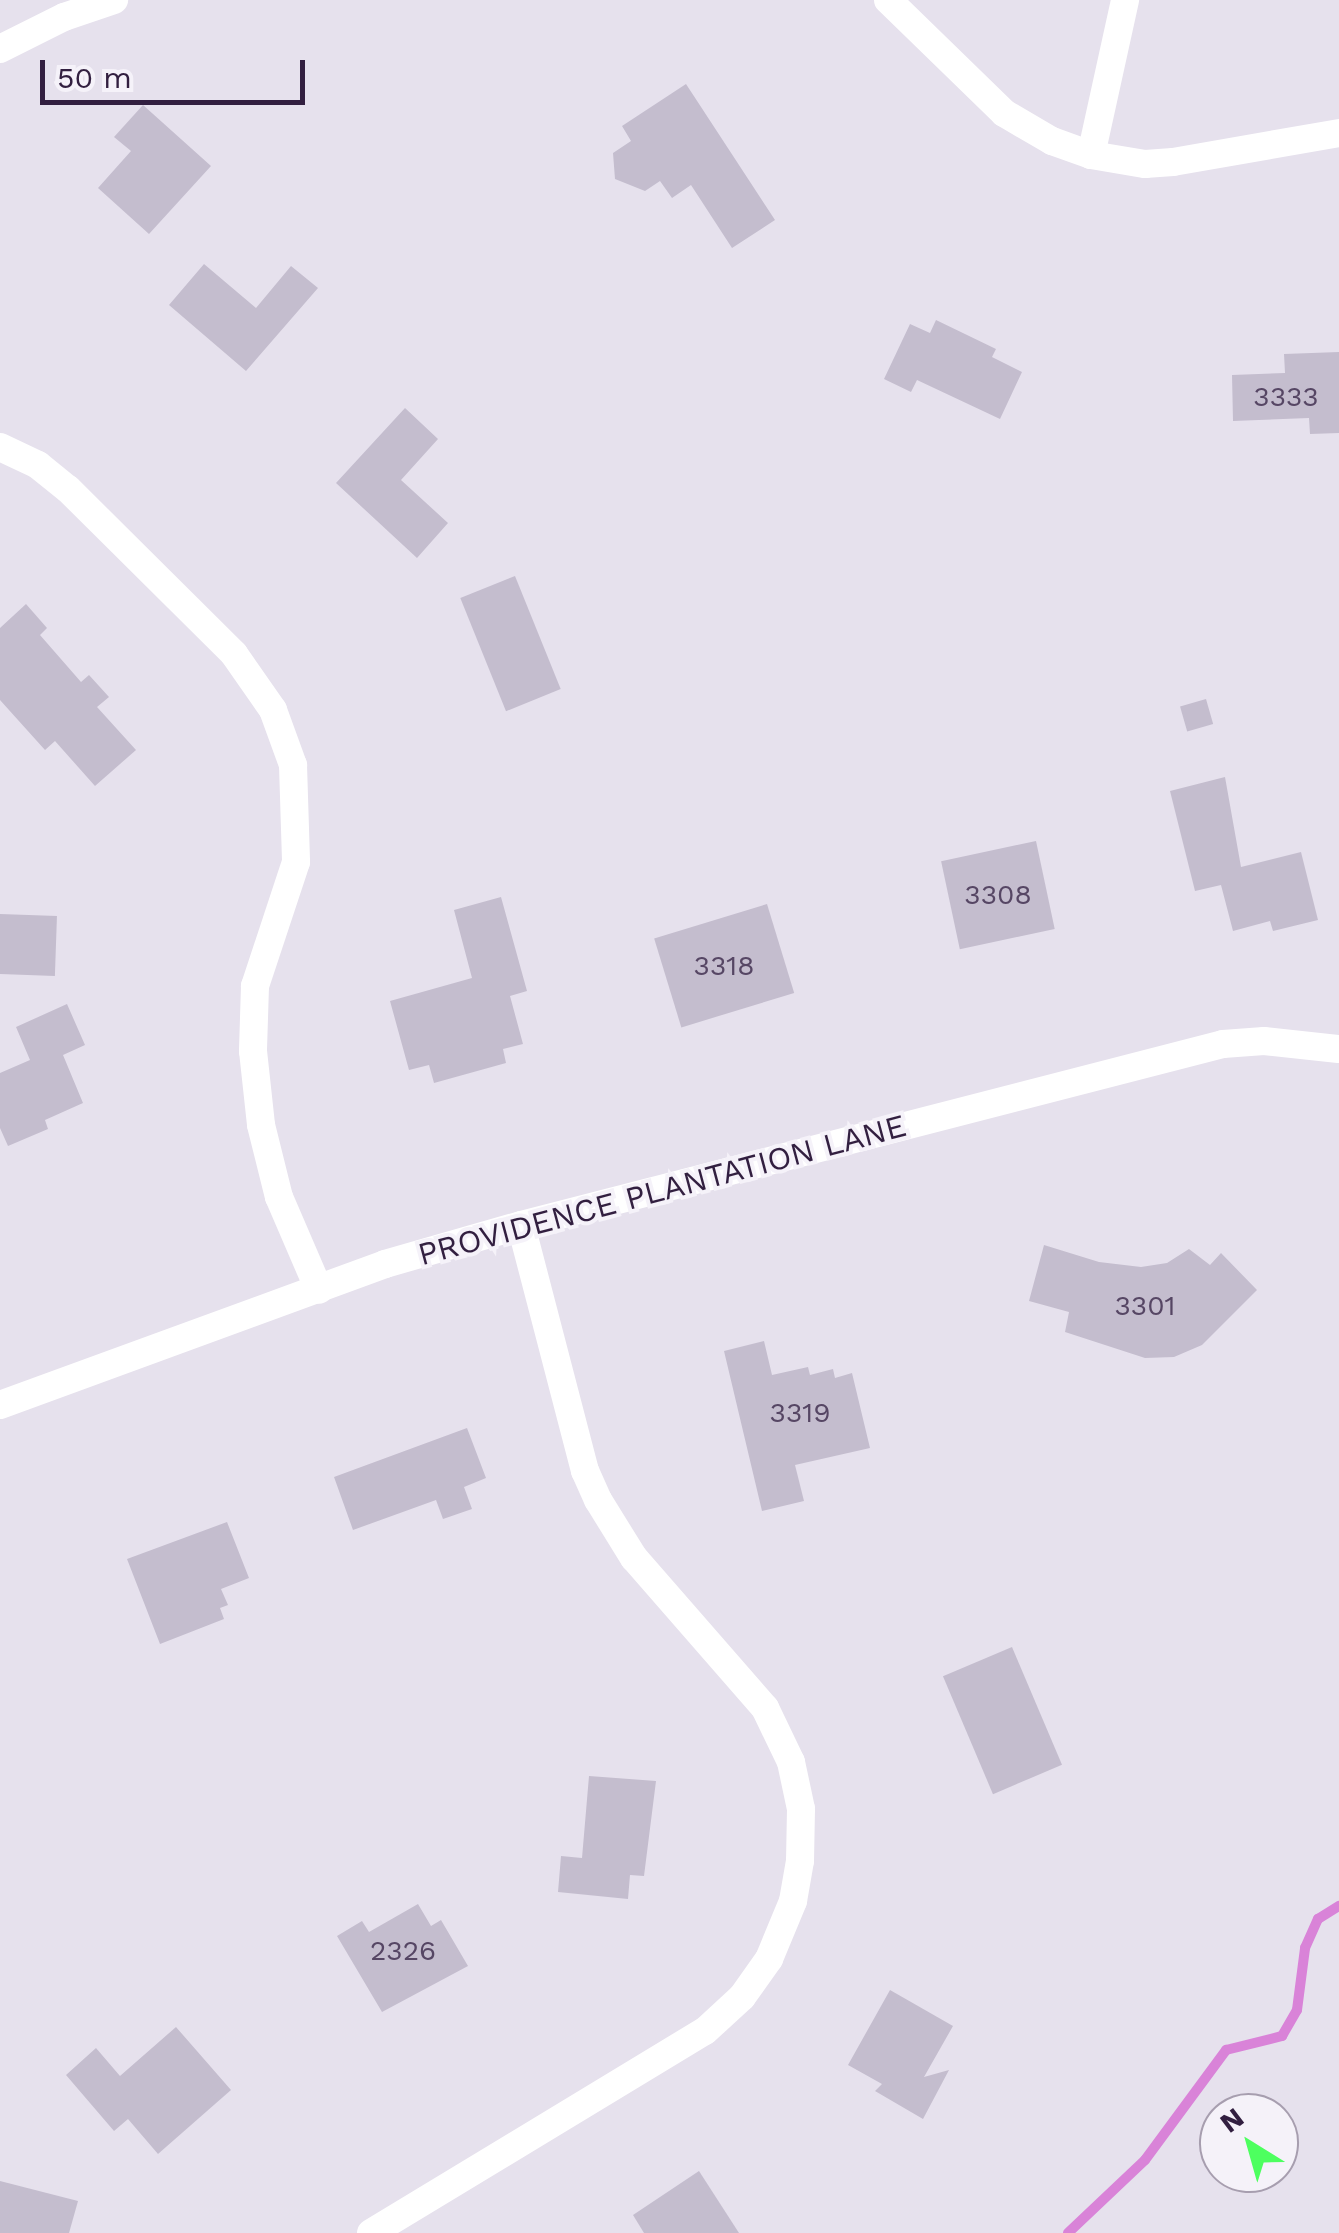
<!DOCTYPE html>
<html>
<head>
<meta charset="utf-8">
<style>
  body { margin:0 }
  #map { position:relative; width:1339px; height:2233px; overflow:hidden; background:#e6e1ed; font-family:"Work Sans",sans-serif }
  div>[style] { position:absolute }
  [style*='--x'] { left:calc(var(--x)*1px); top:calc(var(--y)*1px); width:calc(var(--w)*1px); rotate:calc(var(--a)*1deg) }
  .stream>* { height:10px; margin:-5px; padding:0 5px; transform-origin:5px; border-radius:5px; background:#d983d8 }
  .building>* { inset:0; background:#c4bdce; transform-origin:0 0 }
  .minor>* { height:28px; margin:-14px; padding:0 14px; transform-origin:14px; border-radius:14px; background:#fff }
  span { translate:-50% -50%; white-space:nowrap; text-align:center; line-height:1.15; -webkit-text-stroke:8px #f5f2f9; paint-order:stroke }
  .number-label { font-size:28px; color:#564664 }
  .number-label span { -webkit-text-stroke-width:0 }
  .street-label { font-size:32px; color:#321f40 }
  .north { position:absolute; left:1199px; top:2093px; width:100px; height:100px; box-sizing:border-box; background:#f5f2f9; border:2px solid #a79eaf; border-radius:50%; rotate:323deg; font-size:28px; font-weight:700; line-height:40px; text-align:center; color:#321f40 }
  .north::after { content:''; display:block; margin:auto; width:35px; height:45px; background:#4dff5f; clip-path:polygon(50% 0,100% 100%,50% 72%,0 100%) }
  .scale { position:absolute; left:40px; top:60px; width:265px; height:45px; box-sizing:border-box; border:5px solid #321f40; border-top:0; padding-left:12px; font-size:30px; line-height:35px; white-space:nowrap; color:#321f40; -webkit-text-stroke:8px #f5f2f9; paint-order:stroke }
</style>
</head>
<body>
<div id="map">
  <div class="stream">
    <i style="--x:1068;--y:2233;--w:106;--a:-43.5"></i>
    <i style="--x:1145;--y:2160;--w:137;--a:-53.6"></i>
    <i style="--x:1226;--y:2050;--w:58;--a:-14"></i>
    <i style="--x:1282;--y:2036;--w:30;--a:-60"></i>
    <i style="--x:1297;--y:2010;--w:63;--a:-82.6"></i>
    <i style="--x:1305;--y:1948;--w:32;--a:-66"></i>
    <i style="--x:1318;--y:1919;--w:25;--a:-32"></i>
  </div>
  <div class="building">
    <i style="clip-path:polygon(686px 84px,775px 220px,732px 248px,691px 185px,672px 198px,660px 181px,645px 191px,615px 179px,613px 153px,631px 141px,622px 126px)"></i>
    <i style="clip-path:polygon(143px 105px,211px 166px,149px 234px,98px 188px,131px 151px,114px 137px)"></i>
    <i style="clip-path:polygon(204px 264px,256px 308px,291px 266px,318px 288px,246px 371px,169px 305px)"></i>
    <i style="clip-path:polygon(936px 320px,996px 349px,992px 357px,1022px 372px,1000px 419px,917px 380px,911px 392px,884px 379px,910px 324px,930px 333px)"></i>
    <i style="clip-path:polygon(1339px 352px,1339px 433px,1310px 434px,1309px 418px,1233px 421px,1232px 375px,1285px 373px,1284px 354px)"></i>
    <i style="clip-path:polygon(405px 408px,438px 439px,401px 480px,448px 523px,417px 558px,336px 483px)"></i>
    <i style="left:515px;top:576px;width:122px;height:59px;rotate:68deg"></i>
    <i style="clip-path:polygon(26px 604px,47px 628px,40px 635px,81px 682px,89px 675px,109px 697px,97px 707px,136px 750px,95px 786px,55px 741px,45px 750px,0 700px,0 628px)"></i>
    <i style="left:1206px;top:699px;width:26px;height:27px;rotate:74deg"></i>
    <i style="clip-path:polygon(1225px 777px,1241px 867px,1301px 852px,1318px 920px,1273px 931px,1270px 921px,1233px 931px,1221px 885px,1195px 891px,1170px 791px)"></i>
    <i style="left:1036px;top:841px;width:90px;height:97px;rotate:78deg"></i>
    <i style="clip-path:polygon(501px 897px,527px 991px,510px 996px,523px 1044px,503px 1049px,506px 1063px,434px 1083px,429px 1065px,409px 1070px,390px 1001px,472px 978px,454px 910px)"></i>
    <i style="left:767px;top:904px;width:93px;height:118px;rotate:73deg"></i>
    <i style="left:0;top:914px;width:57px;height:60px;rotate:2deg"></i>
    <i style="clip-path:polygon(67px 1004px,85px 1045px,63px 1055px,83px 1103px,45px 1120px,48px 1129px,8px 1146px,0 1128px,0 1073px,30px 1060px,16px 1027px)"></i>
    <i style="clip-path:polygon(1044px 1245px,1099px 1262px,1141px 1267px,1167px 1263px,1189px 1249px,1210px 1265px,1221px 1253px,1257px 1290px,1202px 1345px,1174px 1357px,1145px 1358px,1065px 1332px,1069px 1312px,1029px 1301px)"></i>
    <i style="clip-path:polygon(764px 1341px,772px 1375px,808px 1367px,810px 1375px,833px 1369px,835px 1378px,852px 1373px,870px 1448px,795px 1465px,804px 1501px,762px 1511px,724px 1351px)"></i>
    <i style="clip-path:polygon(467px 1428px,486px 1478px,464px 1487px,472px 1509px,443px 1519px,436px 1500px,353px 1530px,334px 1477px)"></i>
    <i style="clip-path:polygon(227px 1522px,249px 1578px,221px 1589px,228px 1605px,220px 1608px,224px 1619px,160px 1644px,127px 1559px)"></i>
    <i style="left:1012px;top:1647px;width:128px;height:75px;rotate:67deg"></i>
    <i style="clip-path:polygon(589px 1776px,656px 1781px,644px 1876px,630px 1875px,628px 1899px,558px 1892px,561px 1856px,582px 1858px)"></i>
    <i style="clip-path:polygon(418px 1904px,431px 1926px,441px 1920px,468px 1966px,382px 2012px,337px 1936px,362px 1921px,369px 1932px)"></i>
    <i style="clip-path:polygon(890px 1990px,953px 2026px,924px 2077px,949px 2070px,923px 2119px,875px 2091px,882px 2084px,848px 2065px)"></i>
    <i style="clip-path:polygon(176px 2027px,231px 2090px,158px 2154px,128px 2119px,114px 2131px,66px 2075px,96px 2048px,120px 2076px)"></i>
    <i style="clip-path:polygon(699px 2171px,739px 2233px,644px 2233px,633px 2215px)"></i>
    <i style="clip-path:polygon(0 2181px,78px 2201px,69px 2233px,0 2233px)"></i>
  </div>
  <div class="minor">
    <i style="--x:888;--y:0;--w:162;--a:44.2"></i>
    <i style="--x:1004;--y:113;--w:56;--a:30.3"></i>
    <i style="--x:1052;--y:141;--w:41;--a:19.7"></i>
    <i style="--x:1091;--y:155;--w:55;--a:9.5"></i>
    <i style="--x:1145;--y:164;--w:28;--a:-4"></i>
    <i style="--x:1173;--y:162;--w:169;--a:-9.9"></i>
    <i style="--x:0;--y:49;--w:72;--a:-26.6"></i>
    <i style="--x:64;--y:17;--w:53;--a:-18.8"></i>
    <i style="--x:1091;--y:155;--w:159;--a:-77.6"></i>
    <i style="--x:0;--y:447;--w:42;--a:25.3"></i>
    <i style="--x:38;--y:465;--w:38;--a:39"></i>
    <i style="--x:68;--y:489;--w:234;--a:44.8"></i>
    <i style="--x:234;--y:654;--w:68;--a:55.1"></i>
    <i style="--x:273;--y:710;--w:59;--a:70"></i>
    <i style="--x:293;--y:765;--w:97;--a:88.2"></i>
    <i style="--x:296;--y:862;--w:131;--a:108.3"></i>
    <i style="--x:255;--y:986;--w:65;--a:91.8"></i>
    <i style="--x:253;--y:1051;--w:74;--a:83.8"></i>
    <i style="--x:261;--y:1125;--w:74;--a:76"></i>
    <i style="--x:279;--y:1197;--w:101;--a:66.7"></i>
    <i style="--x:0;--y:1405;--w:410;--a:-20.1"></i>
    <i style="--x:385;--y:1264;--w:141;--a:-16"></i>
    <i style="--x:521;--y:1225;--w:725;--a:-14.46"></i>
    <i style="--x:1223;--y:1044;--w:41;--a:-4.2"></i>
    <i style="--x:1264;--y:1041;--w:75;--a:6.1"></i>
    <i style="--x:371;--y:2233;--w:390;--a:-31.2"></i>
    <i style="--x:705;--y:2031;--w:50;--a:-42.6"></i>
    <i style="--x:742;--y:1997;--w:47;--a:-54.6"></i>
    <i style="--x:769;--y:1959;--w:63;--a:-67.5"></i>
    <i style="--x:793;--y:1901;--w:41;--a:-80.1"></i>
    <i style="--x:800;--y:1861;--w:52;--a:-88.9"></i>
    <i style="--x:801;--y:1809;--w:48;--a:-102"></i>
    <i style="--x:791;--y:1762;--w:60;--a:-115.7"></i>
    <i style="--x:765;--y:1708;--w:199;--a:-131.1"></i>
    <i style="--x:634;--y:1558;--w:68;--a:-121.8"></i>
    <i style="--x:598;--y:1500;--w:32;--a:-114"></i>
    <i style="--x:585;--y:1471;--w:254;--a:-104.6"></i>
  </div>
  <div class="number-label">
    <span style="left:1286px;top:397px">3333</span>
    <span style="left:998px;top:895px">3308</span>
    <span style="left:724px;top:966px">3318</span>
    <span style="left:1145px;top:1306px">3301</span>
    <span style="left:800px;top:1413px">3319</span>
    <span style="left:403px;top:1951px">2326</span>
  </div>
  <div class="street-label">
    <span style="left:662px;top:1190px;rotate:-15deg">PROVIDENCE PLANTATION LANE</span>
  </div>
  <div class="north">N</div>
  <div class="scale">50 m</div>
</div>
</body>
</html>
